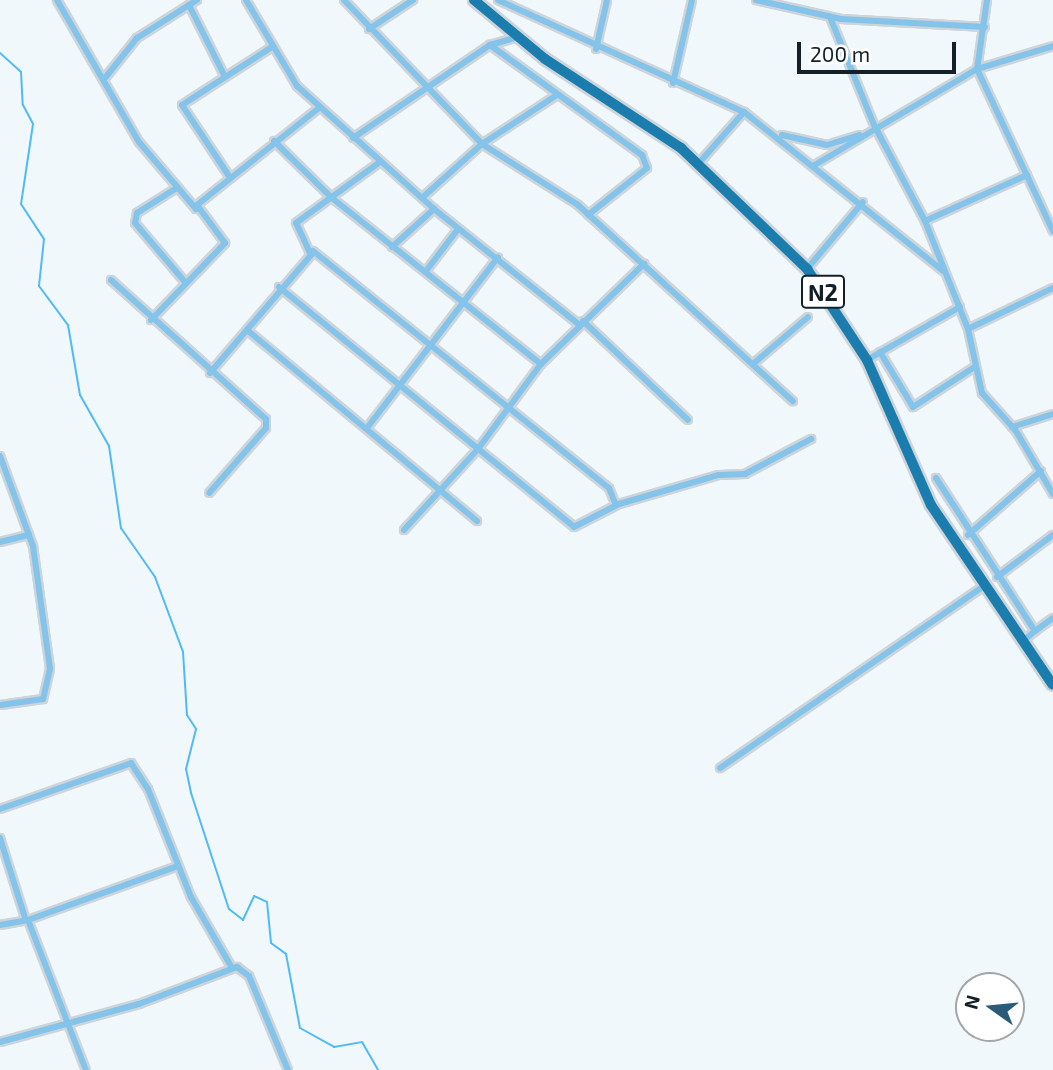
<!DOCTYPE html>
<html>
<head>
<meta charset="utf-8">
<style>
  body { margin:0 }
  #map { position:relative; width:1053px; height:1070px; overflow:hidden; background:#f1f8fc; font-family:"Exo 2",sans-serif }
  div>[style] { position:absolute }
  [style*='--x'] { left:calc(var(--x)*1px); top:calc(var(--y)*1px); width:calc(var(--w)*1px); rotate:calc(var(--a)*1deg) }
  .stream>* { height:2px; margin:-1px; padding:0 1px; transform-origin:1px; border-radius:1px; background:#51baf5 }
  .roads { filter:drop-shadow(2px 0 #cdd5da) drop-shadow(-2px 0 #cdd5da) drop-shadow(0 2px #cdd5da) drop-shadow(0 -2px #cdd5da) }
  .minor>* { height:6px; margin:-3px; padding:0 3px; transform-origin:3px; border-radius:3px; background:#84c3ea }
  .highway>* { height:10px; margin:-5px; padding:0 5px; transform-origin:5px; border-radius:5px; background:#1b7dae }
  span { translate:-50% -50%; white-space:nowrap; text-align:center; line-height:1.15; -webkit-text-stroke:7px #fff; paint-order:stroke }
  .shield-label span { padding:2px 5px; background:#fff; border:2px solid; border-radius:5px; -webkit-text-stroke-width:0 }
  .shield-label { font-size:23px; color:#132028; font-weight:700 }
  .north { position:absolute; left:955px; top:972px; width:70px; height:70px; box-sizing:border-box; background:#fff; border:2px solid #a1a6a9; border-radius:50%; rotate:285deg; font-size:19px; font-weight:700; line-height:28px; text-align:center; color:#132028 }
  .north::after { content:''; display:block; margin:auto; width:24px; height:32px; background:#2a5c79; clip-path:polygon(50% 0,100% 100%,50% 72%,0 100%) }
  .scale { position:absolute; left:797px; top:42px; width:159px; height:32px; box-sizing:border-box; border:4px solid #132028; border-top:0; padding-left:9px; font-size:21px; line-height:24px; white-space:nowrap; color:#132028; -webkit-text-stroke:5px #fff; paint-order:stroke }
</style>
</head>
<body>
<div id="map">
  <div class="stream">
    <i style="--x:0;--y:53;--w:28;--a:42"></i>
    <i style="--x:21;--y:72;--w:33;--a:87"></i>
    <i style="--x:23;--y:105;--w:21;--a:62"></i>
    <i style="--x:33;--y:124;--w:81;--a:98.5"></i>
    <i style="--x:21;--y:204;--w:42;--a:56.7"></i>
    <i style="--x:44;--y:239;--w:47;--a:96.1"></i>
    <i style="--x:39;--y:286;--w:49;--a:53.4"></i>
    <i style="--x:68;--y:325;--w:71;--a:80.3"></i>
    <i style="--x:80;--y:395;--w:59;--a:60.4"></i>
    <i style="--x:109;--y:446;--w:83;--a:81.7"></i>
    <i style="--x:121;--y:528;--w:60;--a:55.2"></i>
    <i style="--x:155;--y:577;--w:80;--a:69.5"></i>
    <i style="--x:183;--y:652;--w:63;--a:86.4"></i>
    <i style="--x:187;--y:715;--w:17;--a:57"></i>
    <i style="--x:196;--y:729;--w:41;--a:104"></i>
    <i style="--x:186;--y:769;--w:25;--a:78"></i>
    <i style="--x:191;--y:793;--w:122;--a:71.9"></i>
    <i style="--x:229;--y:909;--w:18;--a:38"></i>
    <i style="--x:243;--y:920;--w:26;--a:-65"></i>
    <i style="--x:254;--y:896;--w:14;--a:25"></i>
    <i style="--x:267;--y:902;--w:41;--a:84.4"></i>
    <i style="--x:271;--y:943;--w:19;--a:36"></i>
    <i style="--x:286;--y:954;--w:75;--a:79.3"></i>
    <i style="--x:300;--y:1028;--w:39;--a:29"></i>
    <i style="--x:334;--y:1047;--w:28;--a:-10"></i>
    <i style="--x:362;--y:1042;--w:32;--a:60"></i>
  </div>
  <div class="roads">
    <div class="minor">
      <i style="--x:57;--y:0;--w:164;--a:60"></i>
      <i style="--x:139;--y:142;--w:88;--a:49.6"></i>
      <i style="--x:246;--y:0;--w:100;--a:59.3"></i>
      <i style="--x:297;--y:86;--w:184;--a:41.9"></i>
      <i style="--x:434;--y:209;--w:186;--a:38.5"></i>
      <i style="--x:344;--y:0;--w:199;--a:46.2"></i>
      <i style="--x:482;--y:144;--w:114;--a:32.4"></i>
      <i style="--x:578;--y:205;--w:291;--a:42.4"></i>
      <i style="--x:498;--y:0;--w:270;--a:24.5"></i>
      <i style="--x:744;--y:112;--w:255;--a:38.6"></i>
      <i style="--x:756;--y:0;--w:87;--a:12.6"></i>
      <i style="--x:841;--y:19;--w:144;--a:3.2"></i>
      <i style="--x:987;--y:0;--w:70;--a:98.2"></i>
      <i style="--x:977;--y:69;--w:179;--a:64.9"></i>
      <i style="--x:189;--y:5;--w:78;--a:63.4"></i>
      <i style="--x:830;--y:17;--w:117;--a:67.8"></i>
      <i style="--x:874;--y:125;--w:109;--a:62"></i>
      <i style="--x:925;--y:221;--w:116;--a:68.3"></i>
      <i style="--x:968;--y:329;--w:66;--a:77.7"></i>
      <i style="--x:982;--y:393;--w:51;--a:48.2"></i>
      <i style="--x:1016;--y:431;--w:73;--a:59.6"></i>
      <i style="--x:369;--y:29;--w:53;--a:-33.4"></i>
      <i style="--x:490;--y:45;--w:188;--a:35.9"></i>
      <i style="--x:642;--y:155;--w:14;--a:69"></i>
      <i style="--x:647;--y:168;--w:75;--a:141.5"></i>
      <i style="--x:596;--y:49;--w:50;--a:-77.3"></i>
      <i style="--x:105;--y:78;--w:51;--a:-51.3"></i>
      <i style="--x:137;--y:38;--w:71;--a:-32.3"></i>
      <i style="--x:673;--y:83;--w:85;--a:-77.1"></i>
      <i style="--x:782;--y:135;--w:46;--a:12.5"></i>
      <i style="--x:827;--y:145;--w:34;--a:-17"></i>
      <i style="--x:353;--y:138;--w:166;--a:-34.2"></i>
      <i style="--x:490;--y:45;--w:26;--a:-16"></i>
      <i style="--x:274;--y:141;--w:81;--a:44.5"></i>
      <i style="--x:332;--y:198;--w:267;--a:38.5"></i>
      <i style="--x:699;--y:163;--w:68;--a:-48.6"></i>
      <i style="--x:813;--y:166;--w:191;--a:-30.6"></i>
      <i style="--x:977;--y:69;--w:79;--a:-16.8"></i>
      <i style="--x:229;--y:176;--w:85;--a:-123.5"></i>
      <i style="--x:182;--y:105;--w:107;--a:-32.8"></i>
      <i style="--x:175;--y:189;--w:45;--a:147.7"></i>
      <i style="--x:137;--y:213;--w:10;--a:101"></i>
      <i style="--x:135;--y:223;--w:77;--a:49.7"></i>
      <i style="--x:422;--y:198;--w:81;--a:-42"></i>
      <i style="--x:482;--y:144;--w:90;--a:-33.2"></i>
      <i style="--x:925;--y:221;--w:112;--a:-24.3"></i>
      <i style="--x:392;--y:247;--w:57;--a:-42.1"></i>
      <i style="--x:313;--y:251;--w:379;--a:38.7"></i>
      <i style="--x:609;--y:488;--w:18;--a:68"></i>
      <i style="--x:807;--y:269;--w:87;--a:-50.1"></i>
      <i style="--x:426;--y:271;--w:53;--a:-52.7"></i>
      <i style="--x:111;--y:280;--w:208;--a:41.9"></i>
      <i style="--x:266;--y:419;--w:9;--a:90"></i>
      <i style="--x:266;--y:428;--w:86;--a:131.2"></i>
      <i style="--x:279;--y:287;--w:380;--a:39.1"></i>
      <i style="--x:574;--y:527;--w:51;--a:-27.1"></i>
      <i style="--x:619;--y:504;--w:104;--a:-16.2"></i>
      <i style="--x:719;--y:475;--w:26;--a:-2"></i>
      <i style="--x:745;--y:474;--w:75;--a:-27.9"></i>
      <i style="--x:151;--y:320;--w:107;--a:-46.1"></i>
      <i style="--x:225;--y:243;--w:47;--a:-126.4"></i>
      <i style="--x:197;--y:205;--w:157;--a:-38.5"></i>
      <i style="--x:583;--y:321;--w:144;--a:43.3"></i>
      <i style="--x:968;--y:329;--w:94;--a:-25.8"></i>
      <i style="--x:247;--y:330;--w:299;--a:39.7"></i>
      <i style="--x:880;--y:352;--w:64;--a:59"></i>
      <i style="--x:913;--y:407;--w:72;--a:-33"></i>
      <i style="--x:867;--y:360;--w:107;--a:-29.7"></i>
      <i style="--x:753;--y:364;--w:72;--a:-40.5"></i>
      <i style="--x:210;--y:373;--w:155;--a:-49.4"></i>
      <i style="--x:311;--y:255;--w:35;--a:-115"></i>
      <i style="--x:296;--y:223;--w:104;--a:-36"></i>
      <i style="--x:1012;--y:427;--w:43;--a:-17.6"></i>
      <i style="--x:367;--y:428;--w:215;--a:-52.5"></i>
      <i style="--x:0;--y:456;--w:96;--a:69.9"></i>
      <i style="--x:33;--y:546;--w:124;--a:82.1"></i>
      <i style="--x:50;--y:669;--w:31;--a:103"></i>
      <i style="--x:43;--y:699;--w:43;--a:172.1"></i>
      <i style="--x:936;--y:478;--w:182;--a:57.1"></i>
      <i style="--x:1035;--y:631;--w:16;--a:140"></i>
      <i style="--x:404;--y:530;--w:110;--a:-47.6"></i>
      <i style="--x:478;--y:449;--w:106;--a:-53.5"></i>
      <i style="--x:541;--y:364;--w:144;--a:-44.2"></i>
      <i style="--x:968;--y:535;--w:97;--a:-41.2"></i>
      <i style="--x:0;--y:542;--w:30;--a:-14"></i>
      <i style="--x:997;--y:577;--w:70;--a:-36.9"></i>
      <i style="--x:1035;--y:631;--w:22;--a:-36"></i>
      <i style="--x:720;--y:768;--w:322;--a:-34.6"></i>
      <i style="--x:0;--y:809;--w:139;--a:-19.3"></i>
      <i style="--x:131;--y:763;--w:31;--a:57"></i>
      <i style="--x:148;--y:789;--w:116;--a:68.3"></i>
      <i style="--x:191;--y:897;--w:82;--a:60"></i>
      <i style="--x:0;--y:838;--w:84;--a:72.6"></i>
      <i style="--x:28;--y:920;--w:159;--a:-19.8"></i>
      <i style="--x:0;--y:925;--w:28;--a:-10"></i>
      <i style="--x:28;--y:920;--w:161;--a:68.9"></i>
      <i style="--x:0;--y:1042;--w:144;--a:-15.3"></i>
      <i style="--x:139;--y:1004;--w:105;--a:-20.7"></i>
      <i style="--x:237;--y:967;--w:15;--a:37"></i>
      <i style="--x:249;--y:976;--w:102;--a:67.5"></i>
    </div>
    <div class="highway">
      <i style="--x:474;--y:0;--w:92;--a:39.7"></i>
      <i style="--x:545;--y:59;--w:163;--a:33.2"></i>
      <i style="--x:681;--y:148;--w:175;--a:43.8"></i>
      <i style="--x:807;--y:269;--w:109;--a:56.6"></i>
      <i style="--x:867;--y:360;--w:158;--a:66.2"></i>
      <i style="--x:931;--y:505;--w:217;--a:55.9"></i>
    </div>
  </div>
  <div class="shield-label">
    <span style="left:823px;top:292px">N2</span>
  </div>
  <div class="north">N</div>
  <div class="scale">200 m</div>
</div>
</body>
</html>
